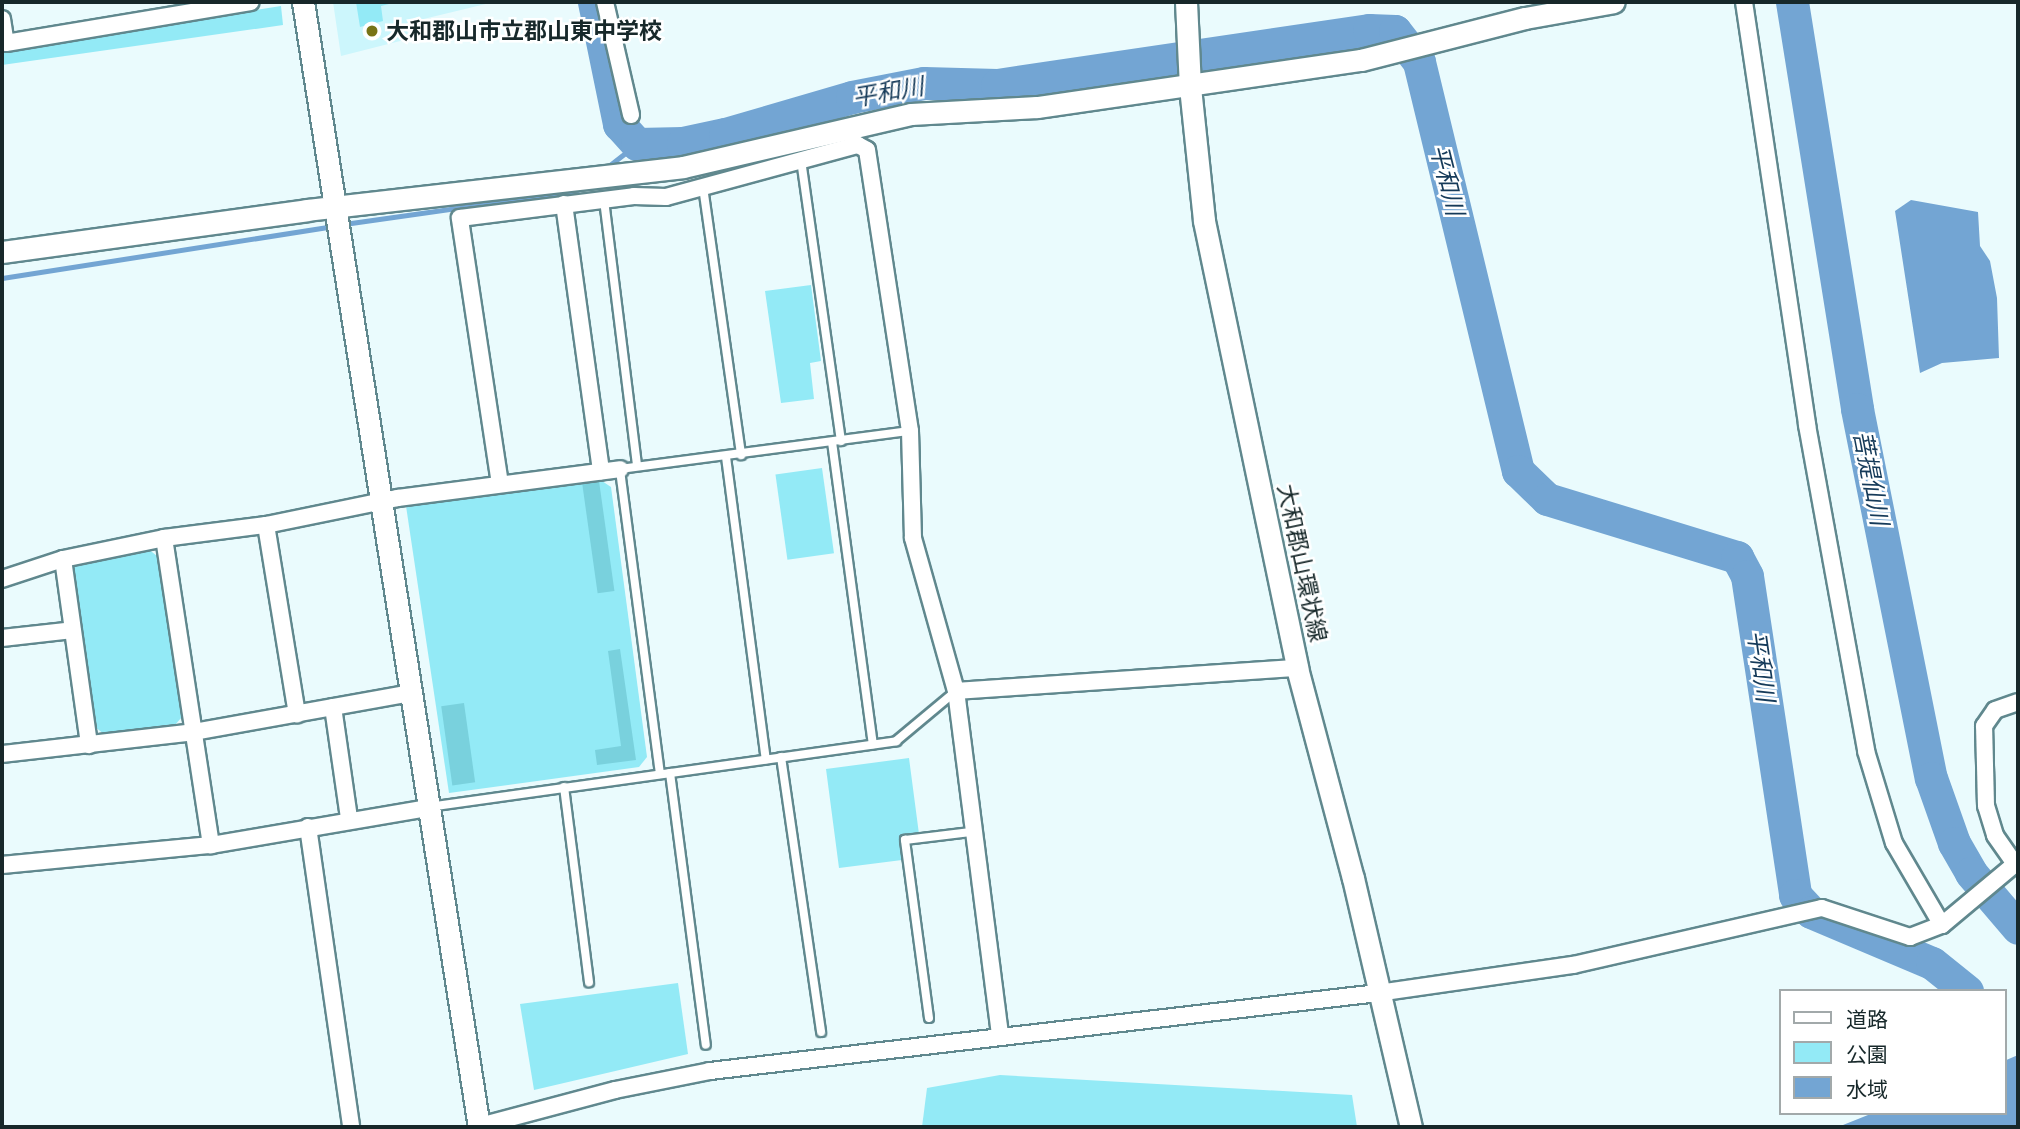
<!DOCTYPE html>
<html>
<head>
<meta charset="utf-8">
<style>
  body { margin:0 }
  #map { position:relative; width:2020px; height:1129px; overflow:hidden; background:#eafbfd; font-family:"Space Grotesk","Noto Sans JP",sans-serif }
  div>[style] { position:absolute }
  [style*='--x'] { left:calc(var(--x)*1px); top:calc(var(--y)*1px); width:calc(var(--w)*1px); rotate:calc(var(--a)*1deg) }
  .built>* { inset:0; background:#ccf6fc }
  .green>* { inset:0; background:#93eaf6; transform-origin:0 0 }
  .forest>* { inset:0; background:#79d1dd; transform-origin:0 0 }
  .water>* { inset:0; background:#73a5d3 }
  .stream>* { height:5px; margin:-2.5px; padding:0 2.5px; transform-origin:2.5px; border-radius:2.5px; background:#73a5d3 }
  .river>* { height:33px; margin:-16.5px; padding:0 16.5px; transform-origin:16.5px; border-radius:16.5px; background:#73a5d3 }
  .roads { filter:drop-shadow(2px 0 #60888e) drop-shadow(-2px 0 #60888e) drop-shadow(0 2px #60888e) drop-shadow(0 -2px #60888e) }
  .lane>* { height:8px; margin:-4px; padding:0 4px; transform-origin:4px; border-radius:4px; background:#fff }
  .street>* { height:16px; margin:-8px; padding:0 8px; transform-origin:8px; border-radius:8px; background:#fff }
  .secondary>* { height:21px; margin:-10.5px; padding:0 10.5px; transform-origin:10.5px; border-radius:10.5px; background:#fff }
  .dots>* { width:19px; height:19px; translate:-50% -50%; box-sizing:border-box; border:4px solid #fff; border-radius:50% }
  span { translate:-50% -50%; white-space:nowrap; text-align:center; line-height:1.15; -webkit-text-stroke:5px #fff; paint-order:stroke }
  .poi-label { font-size:23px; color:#17282a; font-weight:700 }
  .left { translate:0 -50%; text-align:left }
  .street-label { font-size:23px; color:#17282a }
  .water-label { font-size:24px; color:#153a59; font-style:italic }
  .frame { position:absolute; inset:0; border:4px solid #17282a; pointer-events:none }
  .legend { position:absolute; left:1779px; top:989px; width:228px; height:126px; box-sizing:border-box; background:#fff; border:2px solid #a2a9aa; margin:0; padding:9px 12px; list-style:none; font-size:21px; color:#17282a }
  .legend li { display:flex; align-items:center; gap:14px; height:35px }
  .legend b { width:35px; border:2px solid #a2a9aa }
</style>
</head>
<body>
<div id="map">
  <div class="built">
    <i style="clip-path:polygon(333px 2px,494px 2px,407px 23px,408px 39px,341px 56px)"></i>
  </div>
  <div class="green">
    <i style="clip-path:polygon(356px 2px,397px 2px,381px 6px,383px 21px,360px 27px)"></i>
    <i style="clip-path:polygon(281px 6px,283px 25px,2px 65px,2px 50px)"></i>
    <i style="clip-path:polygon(811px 285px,821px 361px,810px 363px,814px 399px,781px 403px,765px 291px)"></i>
    <i style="left:822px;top:468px;width:86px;height:47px;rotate:82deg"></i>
    <i style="clip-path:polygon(599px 479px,611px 487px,647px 757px,639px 767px,449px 793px,406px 506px)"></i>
    <i style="clip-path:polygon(147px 548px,157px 556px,182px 717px,174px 726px,104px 734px,95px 727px,70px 574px,77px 563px)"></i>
    <i style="clip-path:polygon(909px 758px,919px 834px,899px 836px,902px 860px,839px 868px,826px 769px)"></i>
    <i style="clip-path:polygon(678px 983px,688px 1054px,534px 1090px,520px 1004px)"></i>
    <i style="clip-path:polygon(1000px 1075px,1352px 1095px,1357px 1127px,922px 1127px,927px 1088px)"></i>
  </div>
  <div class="forest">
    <i style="left:599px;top:481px;width:111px;height:17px;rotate:82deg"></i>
    <i style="clip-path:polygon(620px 649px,636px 760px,597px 765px,595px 750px,621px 746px,608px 651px)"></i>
    <i style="left:464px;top:703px;width:80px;height:23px;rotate:82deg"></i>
  </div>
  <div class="water">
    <i style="clip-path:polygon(1911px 200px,1978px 212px,1980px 246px,1990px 261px,1997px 298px,1999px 358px,1942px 363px,1920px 373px,1895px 211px)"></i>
    <i style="clip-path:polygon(2018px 1055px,2018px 1127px,1838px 1127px,1873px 1113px,2004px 1113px,2004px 1061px)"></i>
  </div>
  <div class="stream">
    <i style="--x:606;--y:168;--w:39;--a:-38"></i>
    <i style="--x:344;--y:224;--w:234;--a:-8.1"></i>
    <i style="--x:576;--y:191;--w:7;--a:-34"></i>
    <i style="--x:2;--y:278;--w:336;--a:-8.9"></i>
  </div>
  <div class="river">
    <i style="--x:594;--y:2;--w:125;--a:78.4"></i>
    <i style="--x:619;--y:124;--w:27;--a:48"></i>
    <i style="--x:637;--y:144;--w:46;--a:-1.2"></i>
    <i style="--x:683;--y:143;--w:43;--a:-12.1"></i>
    <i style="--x:725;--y:134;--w:132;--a:-16.2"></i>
    <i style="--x:852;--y:97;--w:73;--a:-11"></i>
    <i style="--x:924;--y:83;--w:73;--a:1.6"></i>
    <i style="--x:997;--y:85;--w:376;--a:-8.4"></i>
    <i style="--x:1369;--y:30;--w:26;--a:2"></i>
    <i style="--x:1395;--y:31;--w:39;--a:52"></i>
    <i style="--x:1419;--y:62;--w:421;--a:76.4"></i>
    <i style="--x:1518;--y:471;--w:40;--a:44"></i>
    <i style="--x:1547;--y:499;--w:199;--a:17"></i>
    <i style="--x:1737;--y:557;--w:21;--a:62"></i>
    <i style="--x:1747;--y:576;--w:323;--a:81.4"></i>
    <i style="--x:1795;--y:895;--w:23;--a:47"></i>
    <i style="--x:1811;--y:912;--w:131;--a:22.9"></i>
    <i style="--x:1932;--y:963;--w:45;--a:38.7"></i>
    <i style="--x:1792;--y:2;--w:412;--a:80.9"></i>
    <i style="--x:1857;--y:409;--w:376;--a:78.7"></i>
    <i style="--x:1931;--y:778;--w:69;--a:70.5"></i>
    <i style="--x:1954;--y:843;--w:34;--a:60"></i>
    <i style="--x:1971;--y:873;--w:72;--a:49.5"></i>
  </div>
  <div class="roads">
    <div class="lane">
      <i style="--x:801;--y:160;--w:284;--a:81.9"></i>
      <i style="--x:703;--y:187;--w:271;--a:81.9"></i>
      <i style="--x:604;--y:200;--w:268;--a:82.9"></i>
      <i style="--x:832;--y:442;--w:305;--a:82.3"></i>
      <i style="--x:726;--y:457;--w:305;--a:82.5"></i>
      <i style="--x:781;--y:757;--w:278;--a:81.7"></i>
      <i style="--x:670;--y:773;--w:274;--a:82.5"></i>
      <i style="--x:660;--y:774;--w:308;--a:-97.5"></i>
      <i style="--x:620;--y:469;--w:292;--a:-7.5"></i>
      <i style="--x:564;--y:787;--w:197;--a:82.7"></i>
      <i style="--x:429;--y:807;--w:472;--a:-8"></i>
      <i style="--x:896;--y:741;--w:78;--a:-39.8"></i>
      <i style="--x:929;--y:1018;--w:180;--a:-97.7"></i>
      <i style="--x:905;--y:840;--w:66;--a:-6.9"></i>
    </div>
    <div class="street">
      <i style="--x:605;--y:2;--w:116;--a:77"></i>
      <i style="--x:1744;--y:2;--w:428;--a:81.5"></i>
      <i style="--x:1807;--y:425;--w:331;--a:79.7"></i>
      <i style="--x:1866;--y:751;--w:96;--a:73.1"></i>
      <i style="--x:1894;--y:843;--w:95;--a:59.7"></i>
      <i style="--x:2;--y:19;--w:24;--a:81"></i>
      <i style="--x:6;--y:43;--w:248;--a:-9.5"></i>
      <i style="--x:564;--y:204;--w:270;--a:82.1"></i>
      <i style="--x:500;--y:484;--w:269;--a:-98.6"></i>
      <i style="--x:460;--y:218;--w:175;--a:-7.2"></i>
      <i style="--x:634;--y:196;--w:32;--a:2"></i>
      <i style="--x:666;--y:197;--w:199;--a:-15.2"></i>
      <i style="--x:858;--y:145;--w:10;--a:29"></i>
      <i style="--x:867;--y:150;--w:284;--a:81.3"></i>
      <i style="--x:910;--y:431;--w:107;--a:88.4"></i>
      <i style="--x:913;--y:538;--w:159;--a:74.3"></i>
      <i style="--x:956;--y:691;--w:346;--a:82.7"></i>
      <i style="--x:266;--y:525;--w:192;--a:80.7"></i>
      <i style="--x:164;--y:538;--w:311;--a:81.3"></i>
      <i style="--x:63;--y:559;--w:188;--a:82"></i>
      <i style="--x:2;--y:579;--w:64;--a:-18.2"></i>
      <i style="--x:63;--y:559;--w:103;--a:-11.7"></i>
      <i style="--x:164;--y:538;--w:103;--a:-7.3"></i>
      <i style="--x:266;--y:525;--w:135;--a:-11.6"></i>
      <i style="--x:398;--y:498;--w:224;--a:-7.4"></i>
      <i style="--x:2;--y:638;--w:71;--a:-6.4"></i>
      <i style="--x:956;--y:691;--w:342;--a:-3.9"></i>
      <i style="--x:333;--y:707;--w:112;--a:81.8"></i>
      <i style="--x:2;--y:754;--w:193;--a:-6.5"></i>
      <i style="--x:194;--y:732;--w:219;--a:-10.2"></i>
      <i style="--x:308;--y:827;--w:303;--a:81.8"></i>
      <i style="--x:2;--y:865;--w:210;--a:-5.5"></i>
      <i style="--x:211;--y:845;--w:220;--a:-9.7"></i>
      <i style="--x:476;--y:1127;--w:144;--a:-14.9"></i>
      <i style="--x:615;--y:1090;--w:97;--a:-11.3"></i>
      <i style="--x:710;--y:1071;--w:673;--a:-6.66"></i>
      <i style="--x:1378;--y:993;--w:197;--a:-8.2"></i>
      <i style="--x:1573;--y:965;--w:255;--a:-12.9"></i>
      <i style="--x:1822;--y:908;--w:93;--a:18.2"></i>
      <i style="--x:1910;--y:937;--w:34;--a:-21"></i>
      <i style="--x:1942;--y:925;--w:95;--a:-39.9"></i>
      <i style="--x:2015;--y:864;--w:35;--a:-125"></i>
      <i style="--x:1995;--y:835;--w:30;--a:-107"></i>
      <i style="--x:1986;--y:806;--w:80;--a:-91.4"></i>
      <i style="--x:1984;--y:726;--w:19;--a:-55"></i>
      <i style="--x:1995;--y:710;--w:24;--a:-19"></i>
    </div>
    <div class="secondary">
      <i style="--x:303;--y:2;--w:1139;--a:81.11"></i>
      <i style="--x:1186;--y:2;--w:85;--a:87.3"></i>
      <i style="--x:1190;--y:87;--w:135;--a:84"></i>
      <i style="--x:1204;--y:221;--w:457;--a:78.2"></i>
      <i style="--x:1297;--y:668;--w:217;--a:75.1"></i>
      <i style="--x:1353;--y:878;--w:256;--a:76.9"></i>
      <i style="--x:2;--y:252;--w:308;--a:-7.8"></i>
      <i style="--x:307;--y:210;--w:378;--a:-6.5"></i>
      <i style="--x:683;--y:167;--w:234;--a:-13.1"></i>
      <i style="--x:911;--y:114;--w:126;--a:-3.2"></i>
      <i style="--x:1037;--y:107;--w:327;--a:-8.3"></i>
      <i style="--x:1361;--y:60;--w:169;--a:-14.4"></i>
      <i style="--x:1525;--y:18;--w:90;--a:-10.2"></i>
    </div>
  </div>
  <div class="dots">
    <i style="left:372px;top:31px;background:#777316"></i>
  </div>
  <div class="poi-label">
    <span class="left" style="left:386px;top:31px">大和郡山市立郡山東中学校</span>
  </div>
  <div class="street-label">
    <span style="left:1302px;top:563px;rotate:78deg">大和郡山環状線</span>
  </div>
  <div class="water-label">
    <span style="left:888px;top:92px;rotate:-10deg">平和川</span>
    <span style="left:1447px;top:180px;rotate:76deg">平和川</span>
    <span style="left:1871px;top:478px;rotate:79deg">菩提仙川</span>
    <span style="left:1761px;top:666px;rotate:82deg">平和川</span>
  </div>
  <div class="frame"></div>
  <ul class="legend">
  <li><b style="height:9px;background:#fff"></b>道路</li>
  <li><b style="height:19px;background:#93eaf6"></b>公園</li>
  <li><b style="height:19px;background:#73a5d3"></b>水域</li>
  </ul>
</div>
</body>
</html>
